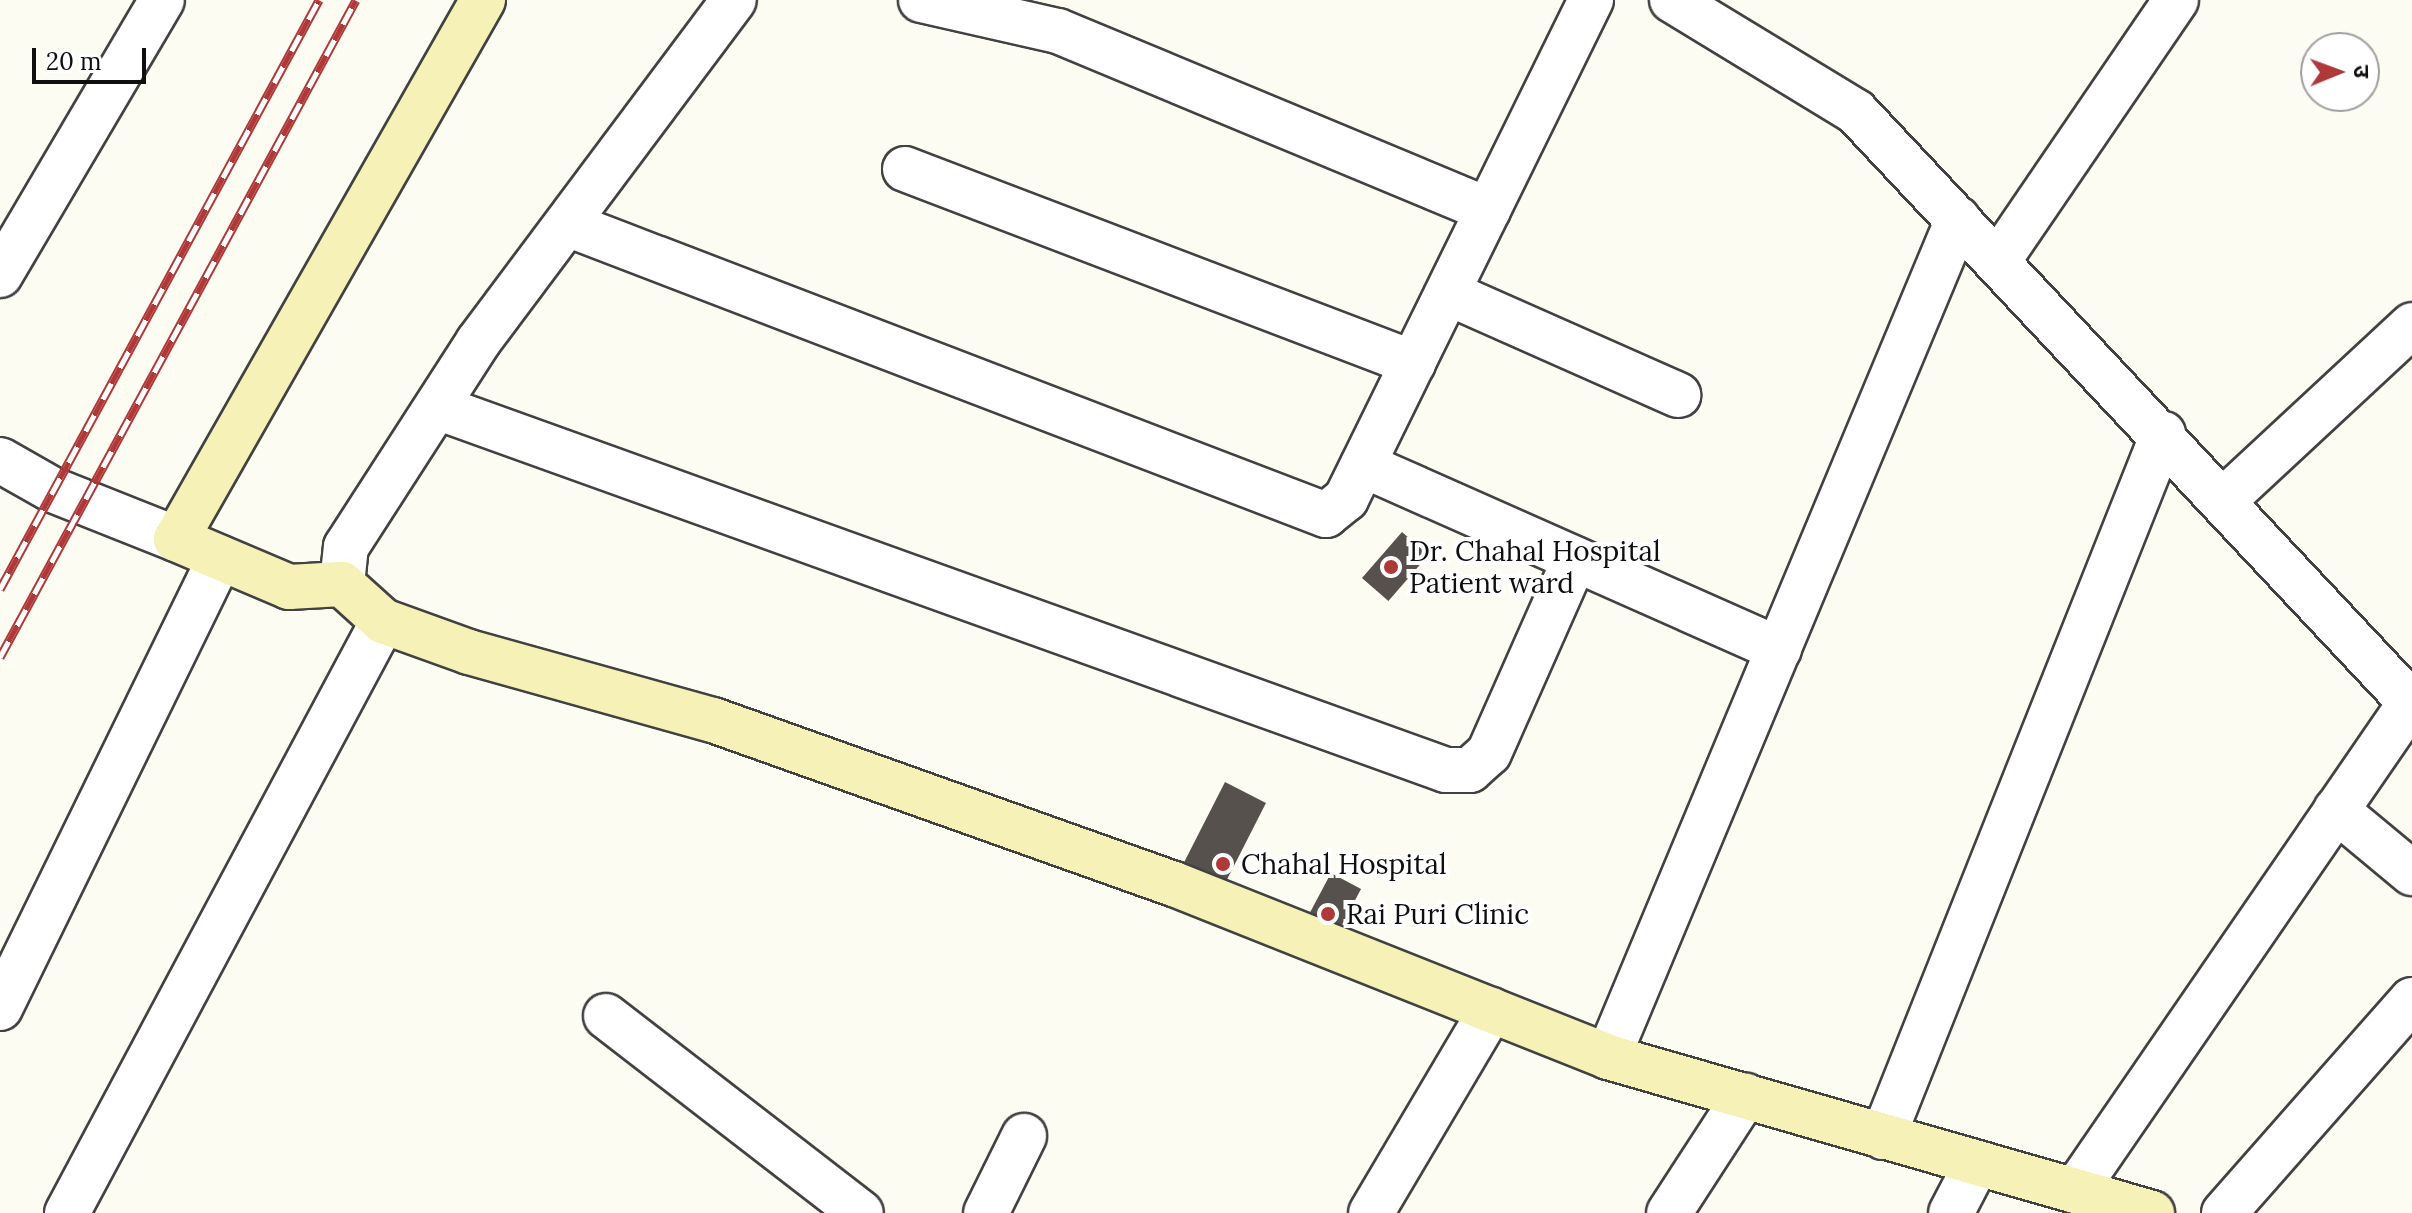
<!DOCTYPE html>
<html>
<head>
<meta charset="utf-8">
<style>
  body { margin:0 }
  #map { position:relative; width:2412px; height:1213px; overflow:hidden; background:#fdfcf3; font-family:Lora,"Noto Sans Devanagari",serif }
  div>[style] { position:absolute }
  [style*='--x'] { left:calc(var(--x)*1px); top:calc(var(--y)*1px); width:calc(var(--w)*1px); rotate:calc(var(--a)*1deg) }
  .building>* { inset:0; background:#57514d; transform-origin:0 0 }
  .roads { filter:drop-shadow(2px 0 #424242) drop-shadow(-2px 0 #424242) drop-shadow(0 2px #424242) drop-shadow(0 -2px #424242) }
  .minor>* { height:44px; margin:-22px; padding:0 22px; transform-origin:22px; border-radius:22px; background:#fff }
  .tertiary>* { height:44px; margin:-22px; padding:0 22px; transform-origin:22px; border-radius:22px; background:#fff }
  .secondary>* { height:44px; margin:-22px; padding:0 22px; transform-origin:22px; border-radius:22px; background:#f5f1b7 }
  .rail>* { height:9px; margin-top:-4.5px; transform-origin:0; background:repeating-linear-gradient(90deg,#fff 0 18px,#af3838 0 36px); box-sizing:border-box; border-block:2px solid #af3838 }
  .dots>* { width:22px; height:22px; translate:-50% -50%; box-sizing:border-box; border:4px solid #fff; border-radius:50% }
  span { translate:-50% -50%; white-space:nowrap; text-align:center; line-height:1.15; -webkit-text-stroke:8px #fff; paint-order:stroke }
  .poi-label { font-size:28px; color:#0f0f0f }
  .left { translate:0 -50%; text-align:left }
  .north { position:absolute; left:2300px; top:32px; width:80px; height:80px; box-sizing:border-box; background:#fff; border:2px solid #9f9f9f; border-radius:50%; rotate:89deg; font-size:22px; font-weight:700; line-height:32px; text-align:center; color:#0f0f0f }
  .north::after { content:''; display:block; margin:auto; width:28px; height:36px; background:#af3838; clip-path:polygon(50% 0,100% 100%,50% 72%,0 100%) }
  .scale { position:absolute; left:32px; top:48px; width:114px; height:36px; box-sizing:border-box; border:4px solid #0f0f0f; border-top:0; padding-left:10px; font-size:24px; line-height:28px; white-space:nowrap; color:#0f0f0f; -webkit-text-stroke:6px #fff; paint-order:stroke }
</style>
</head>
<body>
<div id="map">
  <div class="building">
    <i style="left:1402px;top:532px;width:35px;height:61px;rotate:41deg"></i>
    <i style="left:1225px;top:782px;width:46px;height:96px;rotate:27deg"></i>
    <i style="left:1331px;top:873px;width:34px;height:45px;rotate:28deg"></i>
  </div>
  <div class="roads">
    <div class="minor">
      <i style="--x:921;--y:0;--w:140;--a:12.8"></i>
      <i style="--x:1058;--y:31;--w:466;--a:22.6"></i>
      <i style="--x:905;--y:169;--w:544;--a:20.9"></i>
      <i style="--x:567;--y:224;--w:813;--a:20.98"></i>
      <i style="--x:1326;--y:515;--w:26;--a:-39"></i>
      <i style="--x:1346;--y:499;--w:556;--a:-63.85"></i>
      <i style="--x:1998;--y:261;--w:316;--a:-55.7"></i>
      <i style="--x:0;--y:275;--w:319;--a:-59.5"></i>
      <i style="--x:1448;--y:293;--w:252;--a:23.9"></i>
      <i style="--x:437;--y:407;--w:1072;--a:19.79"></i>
      <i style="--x:1446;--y:770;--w:24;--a:0"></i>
      <i style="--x:1470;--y:770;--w:25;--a:-42"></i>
      <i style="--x:1489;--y:753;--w:212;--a:-66.1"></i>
      <i style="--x:1363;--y:465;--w:455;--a:23.9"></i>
      <i style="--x:2224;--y:500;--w:257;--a:-42.9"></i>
      <i style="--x:342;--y:584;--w:37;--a:-84"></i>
      <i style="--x:346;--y:547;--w:244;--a:-57.2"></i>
      <i style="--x:478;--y:342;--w:427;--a:-53.2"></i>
      <i style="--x:2336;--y:810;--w:99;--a:39.7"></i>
      <i style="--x:0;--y:1008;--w:501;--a:-63.95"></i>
      <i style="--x:606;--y:1016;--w:322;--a:37.7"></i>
      <i style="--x:1608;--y:1057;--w:908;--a:-67.33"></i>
      <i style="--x:1883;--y:1137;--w:757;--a:-68.28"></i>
      <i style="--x:2075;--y:1191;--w:593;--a:-55.51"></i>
      <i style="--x:986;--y:1213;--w:86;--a:-63.7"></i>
      <i style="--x:1371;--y:1213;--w:236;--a:-59.4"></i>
      <i style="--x:1669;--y:1213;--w:140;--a:-57"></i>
      <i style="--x:1951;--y:1213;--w:56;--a:-62.5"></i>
      <i style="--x:2224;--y:1213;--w:284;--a:-48.6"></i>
    </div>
    <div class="tertiary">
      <i style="--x:1672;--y:0;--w:215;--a:31.3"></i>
      <i style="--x:1856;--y:112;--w:812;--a:46.8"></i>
      <i style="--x:0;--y:460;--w:61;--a:29.5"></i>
      <i style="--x:53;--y:490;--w:132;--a:21.7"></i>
      <i style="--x:67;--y:1213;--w:671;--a:-61.91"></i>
    </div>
    <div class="secondary">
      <i style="--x:483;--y:0;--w:620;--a:119.66"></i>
      <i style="--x:176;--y:539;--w:123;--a:23"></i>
      <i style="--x:289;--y:587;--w:53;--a:-3.2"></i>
      <i style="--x:342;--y:584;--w:55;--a:42.1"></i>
      <i style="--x:383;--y:621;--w:91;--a:19.8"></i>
      <i style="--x:469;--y:652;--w:253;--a:15.6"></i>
      <i style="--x:713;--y:720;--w:489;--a:19.6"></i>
      <i style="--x:1174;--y:884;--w:467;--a:21.7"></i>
      <i style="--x:1608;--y:1057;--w:566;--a:16"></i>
    </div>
  </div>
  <div class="rail">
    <i style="--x:0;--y:589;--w:670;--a:-61.56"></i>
    <i style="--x:0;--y:657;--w:747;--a:-61.55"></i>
  </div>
  <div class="dots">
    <i style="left:1391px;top:567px;background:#af3838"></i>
    <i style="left:1223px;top:864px;background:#af3838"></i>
    <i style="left:1328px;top:914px;background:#af3838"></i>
  </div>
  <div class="poi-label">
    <span class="left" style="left:1409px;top:567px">Dr. Chahal Hospital<br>Patient ward</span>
    <span class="left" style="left:1241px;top:864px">Chahal Hospital</span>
    <span class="left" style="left:1346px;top:914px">Rai Puri Clinic</span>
  </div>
  <div class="north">उ</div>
  <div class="scale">20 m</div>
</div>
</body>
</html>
